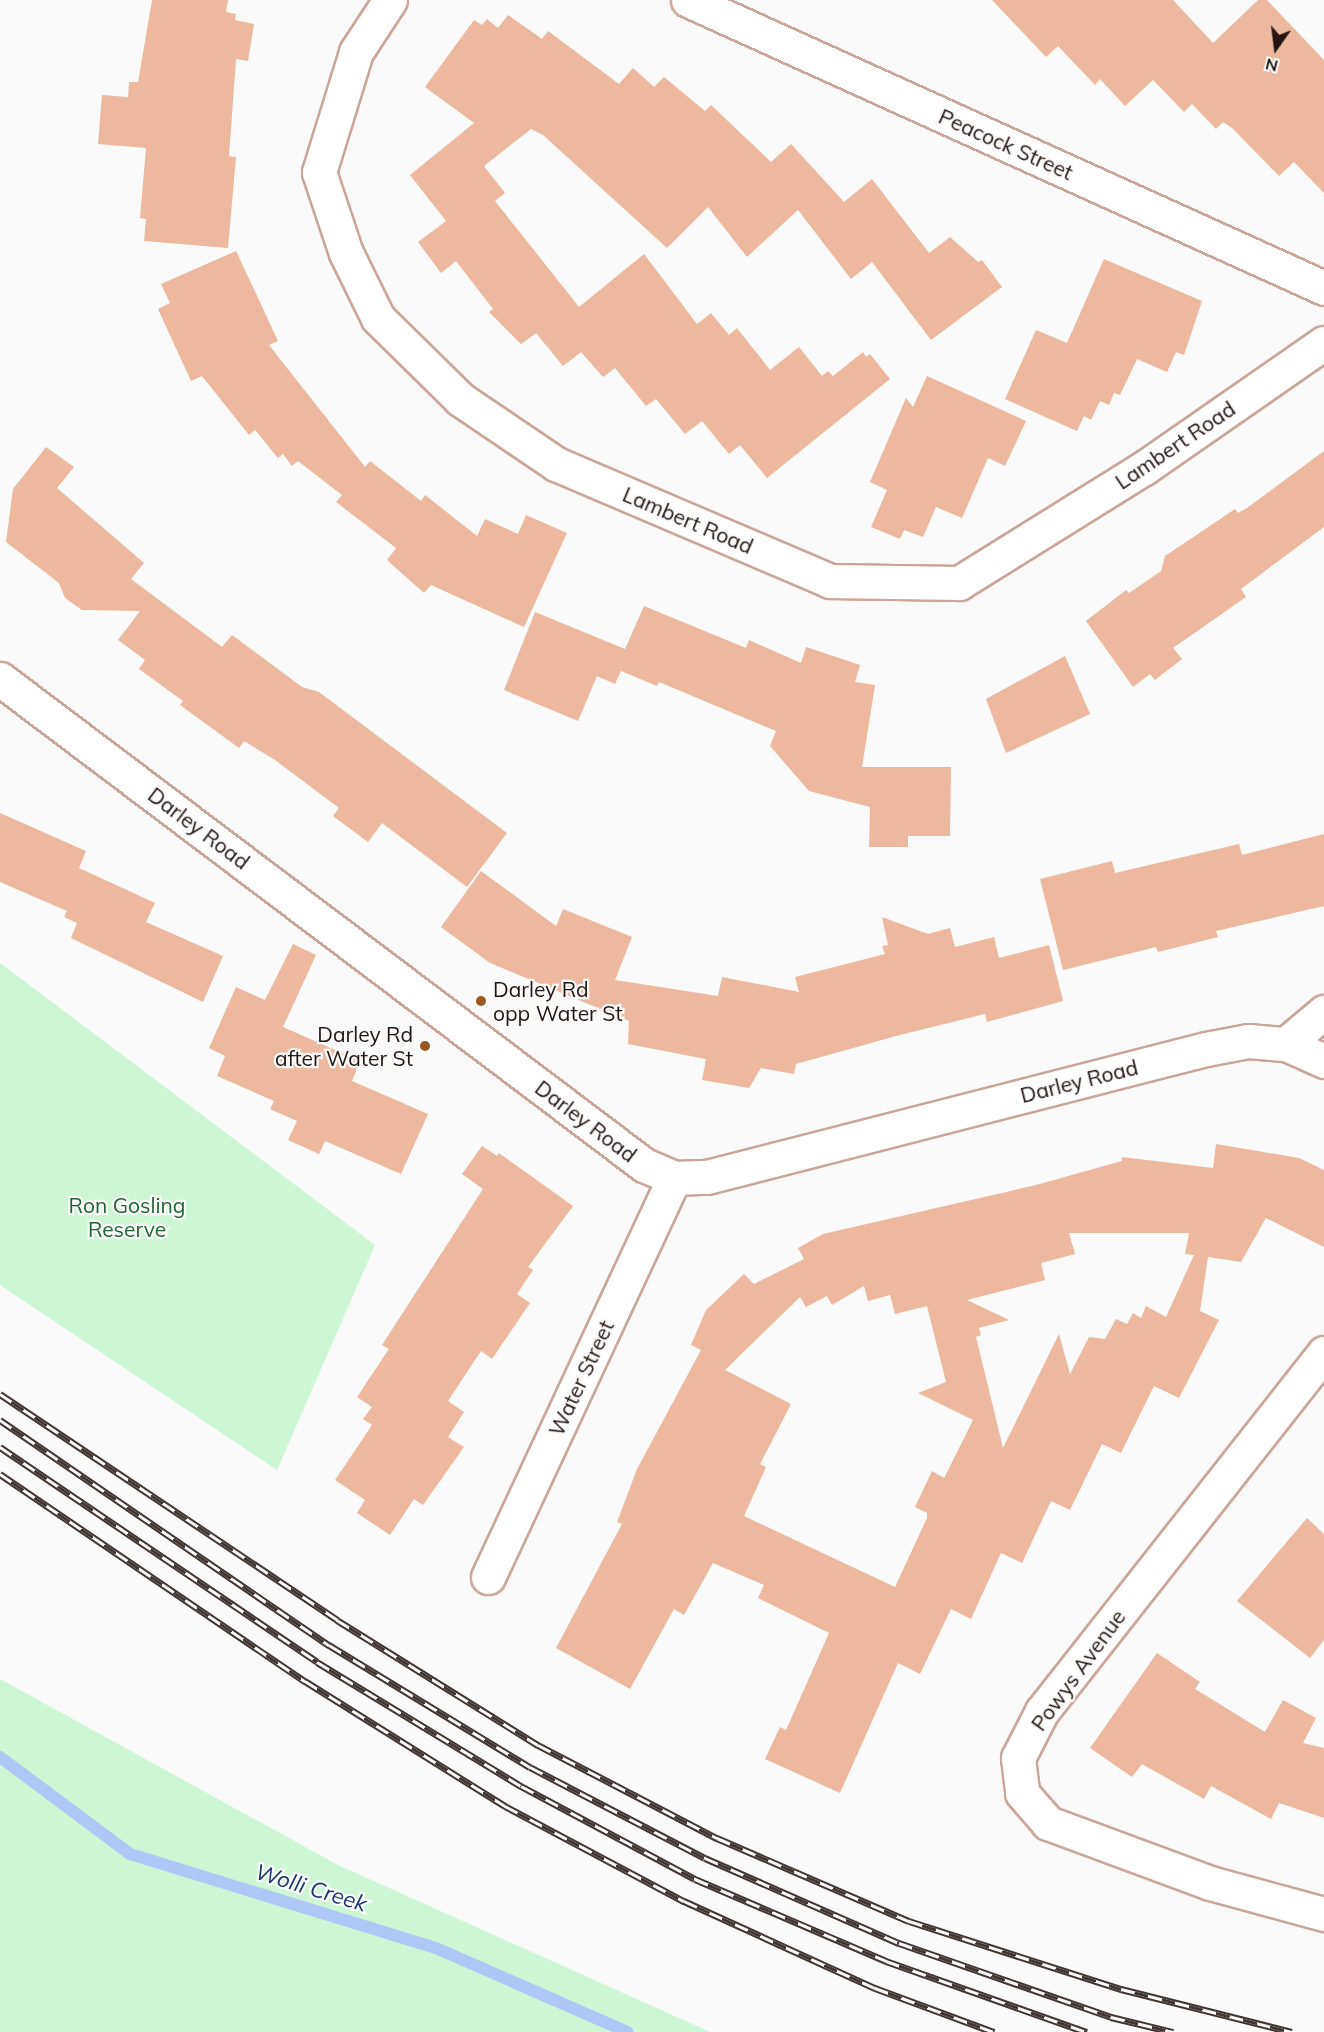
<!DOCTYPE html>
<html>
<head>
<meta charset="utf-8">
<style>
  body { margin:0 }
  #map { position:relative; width:1324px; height:2032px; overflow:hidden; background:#fafafa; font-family:Mulish,sans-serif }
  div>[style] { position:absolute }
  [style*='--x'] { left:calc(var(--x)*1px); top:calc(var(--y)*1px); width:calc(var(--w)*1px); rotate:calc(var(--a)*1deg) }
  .green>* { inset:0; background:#ccf6d4 }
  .stream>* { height:12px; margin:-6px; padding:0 6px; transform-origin:6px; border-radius:6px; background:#aec7f7 }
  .building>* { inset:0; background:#eeb89e }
  .roads { filter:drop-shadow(2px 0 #caa698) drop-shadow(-2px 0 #caa698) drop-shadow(0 2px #caa698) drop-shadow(0 -2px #caa698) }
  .street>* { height:33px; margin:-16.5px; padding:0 16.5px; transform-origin:16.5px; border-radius:16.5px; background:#fff }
  .rail>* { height:7px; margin-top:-3.5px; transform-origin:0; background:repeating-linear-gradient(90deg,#fafafa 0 14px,#423633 0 28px); box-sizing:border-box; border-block:2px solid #423633 }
  .dots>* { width:16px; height:16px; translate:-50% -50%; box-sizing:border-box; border:3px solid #fafafa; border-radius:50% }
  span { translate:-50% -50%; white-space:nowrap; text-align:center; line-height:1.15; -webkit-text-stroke:4.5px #fafafa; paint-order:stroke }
  .street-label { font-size:21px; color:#231612 }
  .poi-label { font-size:21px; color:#231612 }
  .left { translate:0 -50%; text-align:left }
  .right { translate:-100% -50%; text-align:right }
  .park-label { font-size:21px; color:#1e6435 }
  .water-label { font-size:22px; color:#19356d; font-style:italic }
  .north { position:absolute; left:1246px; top:18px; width:60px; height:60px; -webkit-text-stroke:4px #fafafa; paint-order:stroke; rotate:194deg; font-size:16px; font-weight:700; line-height:24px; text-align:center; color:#231612 }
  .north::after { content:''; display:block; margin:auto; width:21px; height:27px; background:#231612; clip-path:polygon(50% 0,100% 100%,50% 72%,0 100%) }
</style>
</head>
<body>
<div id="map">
  <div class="green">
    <i style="clip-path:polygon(0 963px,375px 1245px,277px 1470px,0 1285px)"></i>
    <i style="clip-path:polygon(0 1679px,338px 1865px,710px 2032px,0 2032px)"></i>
  </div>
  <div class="stream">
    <i style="--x:0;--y:1757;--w:162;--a:36.7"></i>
    <i style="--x:130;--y:1854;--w:320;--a:17.1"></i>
    <i style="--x:436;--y:1948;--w:209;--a:23.7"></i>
  </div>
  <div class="building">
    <i style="clip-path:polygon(152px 0,228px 0,226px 12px,236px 14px,235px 20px,254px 24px,248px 61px,236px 59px,229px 156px,236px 157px,228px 248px,144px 241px,146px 219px,140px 218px,146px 148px,98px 144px,102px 95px,128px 97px,129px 82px,138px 82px)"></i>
    <i style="clip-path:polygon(992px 0,1173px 0,1213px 43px,1258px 0,1267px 0,1324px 60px,1324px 193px,1294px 162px,1279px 176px,1232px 128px,1223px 122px,1216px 129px,1192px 104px,1184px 112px,1153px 80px,1125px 106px,1100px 79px,1095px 85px,1058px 46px,1046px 57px)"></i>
    <i style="clip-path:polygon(508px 15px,542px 39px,548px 31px,619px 84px,633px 68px,654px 87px,664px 77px,705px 111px,711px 105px,771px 162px,791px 144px,844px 202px,872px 179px,929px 253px,950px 237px,978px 262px,982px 260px,1002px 287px,931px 340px,872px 262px,851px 279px,798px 210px,747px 257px,708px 207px,667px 248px,543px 135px,531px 129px,484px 166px,505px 193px,495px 201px,579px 307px,644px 254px,697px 324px,711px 313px,729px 335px,737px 328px,770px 370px,799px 347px,822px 376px,828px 371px,833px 376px,863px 352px,866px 357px,870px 354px,890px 379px,767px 478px,740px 445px,729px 454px,702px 421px,685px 434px,656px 399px,646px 406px,615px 368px,603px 377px,581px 352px,563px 366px,536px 333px,521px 344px,489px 312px,493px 309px,456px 261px,441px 273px,418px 242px,446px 221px,410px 175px,474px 123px,425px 87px,474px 20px,482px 25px,487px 19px,498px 28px)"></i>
    <i style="clip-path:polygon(236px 251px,278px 341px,269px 345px,365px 467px,370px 461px,421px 501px,425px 495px,477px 536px,485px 519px,518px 534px,526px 515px,567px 533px,524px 627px,431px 585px,424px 593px,387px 560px,396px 548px,336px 502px,342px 495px,298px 461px,292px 466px,283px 454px,278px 458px,255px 430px,249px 435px,202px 376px,191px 381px,158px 309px,170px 303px,161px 284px)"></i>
    <i style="clip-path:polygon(1104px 259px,1202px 301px,1184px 355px,1176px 352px,1167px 372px,1137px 359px,1120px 395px,1114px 393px,1109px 405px,1100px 401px,1091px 420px,1084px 416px,1077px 431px,1005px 399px,1036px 330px,1067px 343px)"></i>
    <i style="clip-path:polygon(927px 376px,1026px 421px,1005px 466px,988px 458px,962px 518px,936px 507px,923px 537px,904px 530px,900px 539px,871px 527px,887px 490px,870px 482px,906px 398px,913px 407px)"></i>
    <i style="clip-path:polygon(46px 447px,74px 467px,57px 488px,144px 563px,131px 579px,222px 647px,232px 635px,302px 687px,319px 692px,507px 833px,467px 887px,382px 823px,368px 842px,333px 816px,339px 808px,275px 760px,244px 741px,239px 748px,180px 705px,183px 701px,139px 669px,145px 660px,118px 640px,140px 611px,82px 610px,65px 598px,59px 583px,6px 542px,13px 489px)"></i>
    <i style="clip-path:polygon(1324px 451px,1324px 527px,1241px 589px,1246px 597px,1173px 648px,1182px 659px,1155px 680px,1150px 674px,1133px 687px,1086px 621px,1126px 590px,1129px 593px,1161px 571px,1165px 556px,1235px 509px,1238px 513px,1247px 508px)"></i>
    <i style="clip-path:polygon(644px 606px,746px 648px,749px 640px,801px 663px,806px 647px,860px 665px,855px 682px,875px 685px,862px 767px,951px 767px,950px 836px,908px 836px,908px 847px,869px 847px,870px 807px,809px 791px,770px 746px,776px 731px,659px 682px,657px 686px,621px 671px,615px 684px,597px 676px,578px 721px,504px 690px,535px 612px,625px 649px)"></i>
    <i style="clip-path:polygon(1065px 656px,1090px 714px,1006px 753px,986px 699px)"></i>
    <i style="clip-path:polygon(0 813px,86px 851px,79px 868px,155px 903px,146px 922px,223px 956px,203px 1002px,71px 938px,77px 923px,64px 917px,67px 911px,0 882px)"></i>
    <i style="clip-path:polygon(1324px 834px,1324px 906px,1216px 931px,1218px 937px,1158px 952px,1156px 947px,1063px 970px,1040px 879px,1112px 861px,1115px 873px,1239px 844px,1242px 855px)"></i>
    <i style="clip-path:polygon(481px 871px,556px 926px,563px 909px,632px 937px,615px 980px,718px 996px,722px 977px,799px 992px,795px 977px,885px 954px,882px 946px,888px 945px,882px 917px,928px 934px,950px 928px,955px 947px,994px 937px,999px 958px,1049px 945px,1063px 1001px,987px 1022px,985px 1014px,896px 1036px,796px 1064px,794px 1074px,761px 1068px,749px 1088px,702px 1080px,706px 1059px,628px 1044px,629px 1021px,490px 963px,441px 927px)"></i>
    <i style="clip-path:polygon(293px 944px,316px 955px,283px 1027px,360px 1061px,352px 1081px,428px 1114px,401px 1174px,325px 1141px,319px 1154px,288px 1140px,297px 1121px,270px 1109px,274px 1101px,217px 1076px,225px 1056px,209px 1048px,236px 987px,265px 1000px)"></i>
    <i style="clip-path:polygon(evenodd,1216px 1144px,1299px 1158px,1324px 1170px,1324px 1247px,1266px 1218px,1241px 1262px,1208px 1257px,1200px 1311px,1219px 1320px,1179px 1398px,1154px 1386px,1121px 1453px,1102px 1444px,1070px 1510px,1051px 1501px,1022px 1563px,1001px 1553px,971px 1619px,951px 1609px,920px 1674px,898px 1663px,840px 1793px,765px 1759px,780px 1727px,786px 1730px,829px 1633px,758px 1598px,764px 1585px,713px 1563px,684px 1615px,674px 1609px,630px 1689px,556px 1648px,622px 1524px,617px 1522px,637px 1469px,701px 1350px,691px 1345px,706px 1310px,744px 1274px,754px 1284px,804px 1259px,798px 1248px,823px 1234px,1036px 1185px,1122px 1161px,1122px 1157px,1213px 1168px,1216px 1144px,1069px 1233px,1189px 1233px,1185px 1254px,1194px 1255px,1166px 1317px,1146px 1306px,1141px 1318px,1133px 1313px,1127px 1324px,1116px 1319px,1105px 1339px,1089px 1337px,1070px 1374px,1059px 1334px,1003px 1448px,976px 1337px,981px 1335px,979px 1328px,1009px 1320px,967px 1300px,1045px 1280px,1041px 1263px,1075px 1254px,1069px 1233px,1216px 1144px,864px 1286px,868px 1301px,890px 1295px,895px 1314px,927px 1306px,946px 1382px,918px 1393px,973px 1420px,944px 1478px,932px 1471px,915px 1507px,927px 1513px,927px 1518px,895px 1587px,744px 1516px,766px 1467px,760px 1464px,791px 1404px,725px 1370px,800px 1297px,806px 1307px,827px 1296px,832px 1305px,864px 1286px)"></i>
    <i style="clip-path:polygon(482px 1146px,497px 1156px,499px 1153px,573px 1206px,528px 1267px,533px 1270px,517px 1294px,530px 1303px,492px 1359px,481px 1351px,448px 1401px,464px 1412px,448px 1437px,464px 1447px,423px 1505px,414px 1499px,390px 1535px,357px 1513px,365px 1500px,335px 1480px,372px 1425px,363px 1419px,372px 1407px,357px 1397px,389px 1349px,382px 1345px,483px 1189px,462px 1174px)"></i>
    <i style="clip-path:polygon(1307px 1518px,1324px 1534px,1324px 1640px,1310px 1658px,1237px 1601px)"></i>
    <i style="clip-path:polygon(1157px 1653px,1200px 1682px,1195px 1689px,1265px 1732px,1283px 1700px,1316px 1718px,1303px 1743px,1324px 1748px,1324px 1818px,1279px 1803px,1271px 1819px,1211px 1786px,1204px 1799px,1142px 1764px,1132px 1777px,1090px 1748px)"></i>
  </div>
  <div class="roads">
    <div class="street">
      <i style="--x:390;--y:0;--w:62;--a:123.2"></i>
      <i style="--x:356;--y:52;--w:126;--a:107.1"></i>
      <i style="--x:319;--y:172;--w:85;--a:71.6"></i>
      <i style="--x:346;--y:253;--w:72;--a:63.8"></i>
      <i style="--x:378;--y:318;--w:115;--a:44.6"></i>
      <i style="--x:460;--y:399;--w:116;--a:34.1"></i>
      <i style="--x:556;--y:464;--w:298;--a:23.1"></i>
      <i style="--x:830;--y:581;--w:129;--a:0.9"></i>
      <i style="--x:959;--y:583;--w:218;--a:-31.9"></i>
      <i style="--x:1144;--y:468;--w:219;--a:-34.8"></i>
      <i style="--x:688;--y:0;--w:698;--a:24.36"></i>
      <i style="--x:0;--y:679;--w:807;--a:37.04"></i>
      <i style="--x:644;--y:1165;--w:33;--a:23"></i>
      <i style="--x:674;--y:1178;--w:33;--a:-2"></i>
      <i style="--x:707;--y:1177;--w:515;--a:-14.39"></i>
      <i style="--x:1206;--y:1049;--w:43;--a:-10.8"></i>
      <i style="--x:1248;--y:1041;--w:38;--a:5"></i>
      <i style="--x:1286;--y:1044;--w:42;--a:24.1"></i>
      <i style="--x:1286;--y:1044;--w:50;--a:-40.1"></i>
      <i style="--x:1324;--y:1353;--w:456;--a:128.2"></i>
      <i style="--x:1042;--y:1711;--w:53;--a:117.1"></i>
      <i style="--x:1018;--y:1758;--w:35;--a:83"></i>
      <i style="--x:1022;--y:1793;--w:40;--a:49"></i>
      <i style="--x:1048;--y:1823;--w:173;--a:20.3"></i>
      <i style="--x:1210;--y:1883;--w:118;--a:15.2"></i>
      <i style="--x:488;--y:1577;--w:440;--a:-65"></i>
    </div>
  </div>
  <div class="rail">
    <i style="--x:0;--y:1394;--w:406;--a:33.8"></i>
    <i style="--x:337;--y:1620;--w:237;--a:31.9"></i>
    <i style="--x:538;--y:1745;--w:202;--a:27.5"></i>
    <i style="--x:717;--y:1838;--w:209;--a:23.4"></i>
    <i style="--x:909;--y:1921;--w:223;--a:17.8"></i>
    <i style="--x:1121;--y:1989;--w:176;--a:14.1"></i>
    <i style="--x:0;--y:1420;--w:399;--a:34.4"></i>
    <i style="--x:329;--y:1645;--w:235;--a:31.3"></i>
    <i style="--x:530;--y:1767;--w:197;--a:27.5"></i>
    <i style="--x:705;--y:1858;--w:212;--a:23.7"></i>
    <i style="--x:899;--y:1943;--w:225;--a:19.2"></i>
    <i style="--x:1111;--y:2017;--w:64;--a:13.6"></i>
    <i style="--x:0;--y:1447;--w:383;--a:34.1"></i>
    <i style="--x:317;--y:1662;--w:239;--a:31.3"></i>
    <i style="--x:521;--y:1786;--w:197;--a:28.1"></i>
    <i style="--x:695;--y:1879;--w:208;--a:23.2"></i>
    <i style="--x:886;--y:1961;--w:213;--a:19.5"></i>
    <i style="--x:0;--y:1474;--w:369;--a:34.2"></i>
    <i style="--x:305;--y:1681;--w:236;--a:32"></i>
    <i style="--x:505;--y:1806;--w:203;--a:28"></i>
    <i style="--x:684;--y:1901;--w:210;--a:24.5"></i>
    <i style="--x:875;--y:1988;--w:127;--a:20.3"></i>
  </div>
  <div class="dots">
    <i style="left:481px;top:1001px;background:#985921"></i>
    <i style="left:425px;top:1046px;background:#985921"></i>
  </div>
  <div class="street-label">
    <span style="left:1006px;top:144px;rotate:24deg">Peacock Street</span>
    <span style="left:1175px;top:445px;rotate:-34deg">Lambert Road</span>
    <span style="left:688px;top:520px;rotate:23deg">Lambert Road</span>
    <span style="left:199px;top:828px;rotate:37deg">Darley Road</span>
    <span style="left:1079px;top:1081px;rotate:-14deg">Darley Road</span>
    <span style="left:586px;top:1121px;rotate:37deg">Darley Road</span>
    <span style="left:581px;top:1378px;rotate:-65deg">Water Street</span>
    <span style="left:1078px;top:1670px;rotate:-54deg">Powys Avenue</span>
  </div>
  <div class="poi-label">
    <span class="left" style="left:493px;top:1001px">Darley Rd<br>opp Water St</span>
    <span class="right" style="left:413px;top:1046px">Darley Rd<br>after Water St</span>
  </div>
  <div class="park-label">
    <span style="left:127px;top:1217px">Ron Gosling<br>Reserve</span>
  </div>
  <div class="water-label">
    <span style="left:311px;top:1888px;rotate:17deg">Wolli Creek</span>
  </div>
  <div class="north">N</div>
</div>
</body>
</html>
